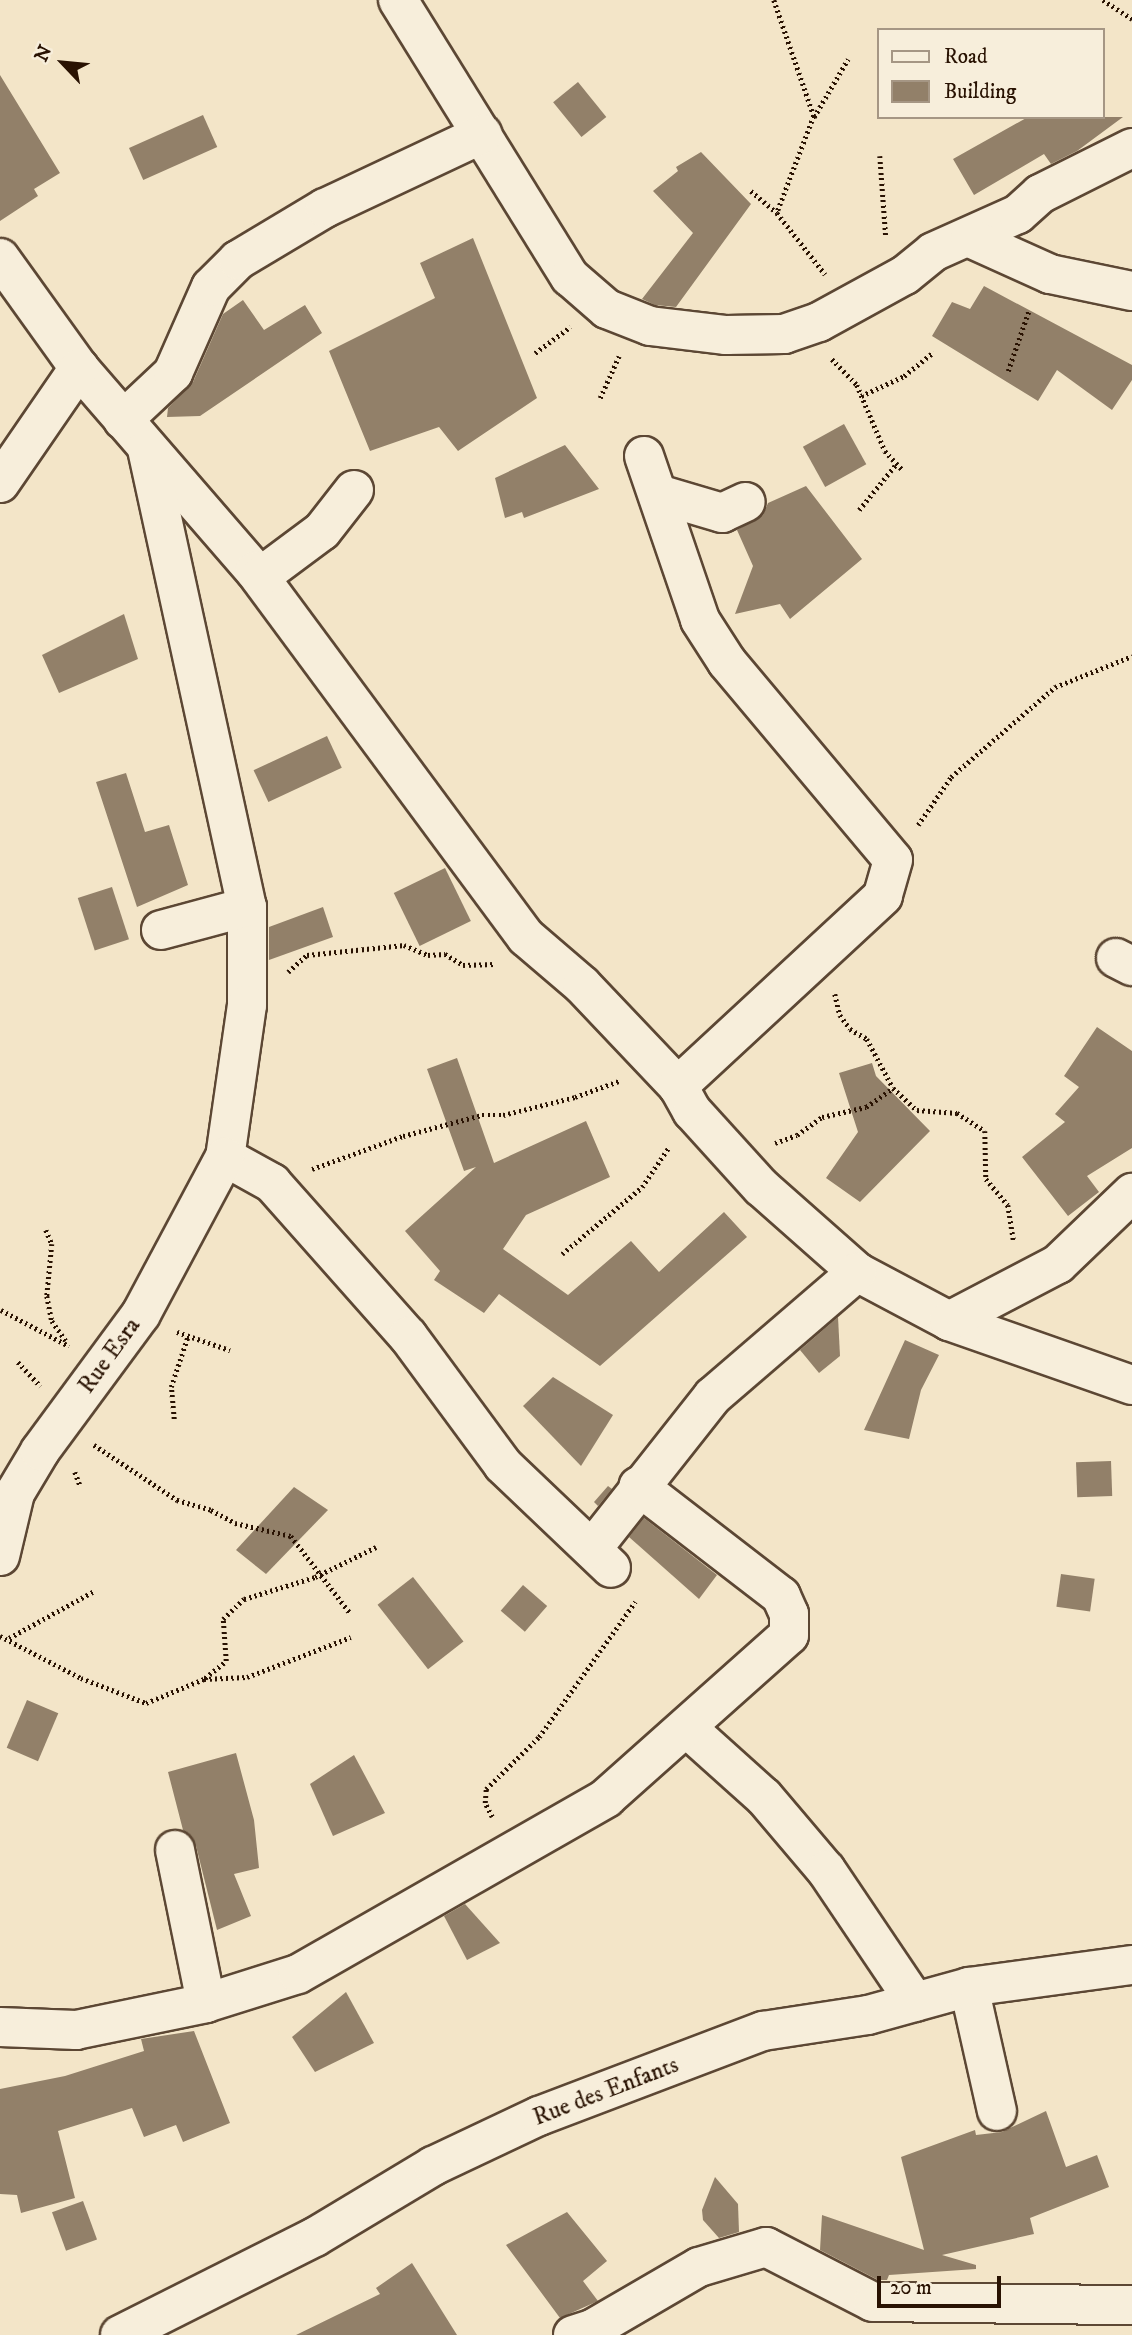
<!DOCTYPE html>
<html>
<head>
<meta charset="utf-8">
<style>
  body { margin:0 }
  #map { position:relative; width:1132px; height:2335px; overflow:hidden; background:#f3e5c8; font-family:"IM FELL DW Pica",serif }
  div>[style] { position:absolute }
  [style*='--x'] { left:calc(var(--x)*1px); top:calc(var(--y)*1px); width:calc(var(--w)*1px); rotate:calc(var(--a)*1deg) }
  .building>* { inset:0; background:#928069; transform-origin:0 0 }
  .path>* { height:4.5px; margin-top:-2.25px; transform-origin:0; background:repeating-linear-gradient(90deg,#291202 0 2px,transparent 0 5.5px) }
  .roads { filter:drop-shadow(2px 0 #5c4734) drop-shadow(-2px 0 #5c4734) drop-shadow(0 2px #5c4734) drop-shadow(0 -2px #5c4734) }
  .minor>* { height:38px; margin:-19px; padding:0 19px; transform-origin:19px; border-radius:19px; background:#f7eedb }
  span { translate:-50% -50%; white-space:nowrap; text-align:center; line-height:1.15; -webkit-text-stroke:6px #f7eedb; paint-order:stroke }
  .street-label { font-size:24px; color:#291202 }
  .legend { position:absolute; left:877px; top:28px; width:228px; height:91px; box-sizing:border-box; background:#f7eedb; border:2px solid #a59684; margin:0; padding:9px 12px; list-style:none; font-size:21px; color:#291202 }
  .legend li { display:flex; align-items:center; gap:14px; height:35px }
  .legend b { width:35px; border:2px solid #a59684 }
  .north { position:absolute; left:28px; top:28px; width:70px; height:70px; -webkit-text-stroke:5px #f7eedb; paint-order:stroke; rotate:296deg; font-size:19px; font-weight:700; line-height:28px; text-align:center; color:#291202 }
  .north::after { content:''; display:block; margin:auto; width:24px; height:32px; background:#291202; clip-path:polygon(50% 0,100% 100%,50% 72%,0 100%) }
  .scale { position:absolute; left:877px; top:2276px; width:124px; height:32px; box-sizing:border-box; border:4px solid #291202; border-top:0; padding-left:9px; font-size:21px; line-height:24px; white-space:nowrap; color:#291202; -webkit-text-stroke:5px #f7eedb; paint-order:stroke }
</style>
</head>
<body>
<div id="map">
  <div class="building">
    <i style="clip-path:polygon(0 75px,60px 173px,34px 189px,38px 196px,0 221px)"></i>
    <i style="left:578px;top:82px;width:45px;height:32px;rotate:51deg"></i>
    <i style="left:203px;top:115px;width:35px;height:81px;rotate:66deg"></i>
    <i style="clip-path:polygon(1028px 117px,1123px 117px,1077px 151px,1051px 164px,1044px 154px,974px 195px,953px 159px)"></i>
    <i style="clip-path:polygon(701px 152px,751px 204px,676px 307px,655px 305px,642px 299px,693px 233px,653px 191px,678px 171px,676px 167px)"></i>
    <i style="clip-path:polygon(473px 238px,537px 398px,458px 451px,439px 427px,370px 451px,329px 351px,435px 298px,420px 263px)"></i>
    <i style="clip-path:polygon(984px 286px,1132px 365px,1132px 380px,1112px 410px,1057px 370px,1038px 401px,932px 336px,952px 302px,970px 309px)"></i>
    <i style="clip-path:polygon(243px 300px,264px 330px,305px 305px,322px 333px,200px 416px,167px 417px,168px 408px,193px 382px,223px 314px)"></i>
    <i style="left:844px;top:424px;width:46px;height:47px;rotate:61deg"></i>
    <i style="clip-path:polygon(565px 445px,599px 489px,524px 518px,522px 512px,505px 518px,495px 478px)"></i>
    <i style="clip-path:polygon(806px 486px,862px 559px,790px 619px,780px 604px,735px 614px,753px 566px,737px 530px,763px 515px,768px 503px)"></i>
    <i style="clip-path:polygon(124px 614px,138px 659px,59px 693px,42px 655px)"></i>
    <i style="left:327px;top:736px;width:35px;height:81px;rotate:65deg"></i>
    <i style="clip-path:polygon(126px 773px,145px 832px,169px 825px,188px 885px,137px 907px,96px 782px)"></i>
    <i style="left:445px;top:868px;width:59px;height:57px;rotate:64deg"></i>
    <i style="left:112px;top:887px;width:55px;height:36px;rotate:72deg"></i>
    <i style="clip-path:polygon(323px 907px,333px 937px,269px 960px,269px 927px)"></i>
    <i style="clip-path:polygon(1097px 1027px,1132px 1051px,1132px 1148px,1087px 1176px,1099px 1192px,1068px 1216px,1022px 1157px,1065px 1122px,1055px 1114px,1079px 1087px,1064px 1076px)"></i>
    <i style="clip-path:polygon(457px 1058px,494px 1163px,586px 1121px,610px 1177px,526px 1215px,503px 1249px,568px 1295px,631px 1241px,659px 1272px,724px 1212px,747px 1237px,600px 1366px,499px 1294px,484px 1313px,434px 1280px,440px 1271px,405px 1231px,476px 1167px,464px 1171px,427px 1069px)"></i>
    <i style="clip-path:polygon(872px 1063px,876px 1076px,930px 1131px,860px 1202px,826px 1178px,858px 1132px,839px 1073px)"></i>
    <i style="clip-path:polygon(838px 1317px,840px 1356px,819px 1373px,800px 1350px)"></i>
    <i style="clip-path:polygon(905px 1340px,939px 1355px,921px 1390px,909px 1439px,864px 1430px)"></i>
    <i style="clip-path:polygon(553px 1377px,613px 1415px,581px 1466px,523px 1406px)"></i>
    <i style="left:1111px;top:1461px;width:35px;height:35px;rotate:88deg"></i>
    <i style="clip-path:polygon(608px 1486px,612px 1489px,598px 1506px,594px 1502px)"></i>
    <i style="clip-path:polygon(294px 1487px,328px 1510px,266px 1574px,236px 1550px)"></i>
    <i style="clip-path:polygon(644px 1518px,717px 1575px,699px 1599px,629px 1537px)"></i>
    <i style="left:1061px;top:1574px;width:34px;height:33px;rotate:8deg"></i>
    <i style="left:413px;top:1577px;width:82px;height:45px;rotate:52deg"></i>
    <i style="left:523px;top:1585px;width:32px;height:34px;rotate:41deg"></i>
    <i style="left:27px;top:1700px;width:34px;height:52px;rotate:23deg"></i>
    <i style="clip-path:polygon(236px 1753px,254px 1820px,259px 1868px,234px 1874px,251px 1916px,217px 1930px,196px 1846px,183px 1830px,168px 1772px)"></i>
    <i style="clip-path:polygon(354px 1755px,385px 1813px,333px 1836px,310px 1784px)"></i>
    <i style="clip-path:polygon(465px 1904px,500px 1943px,467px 1960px,444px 1916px)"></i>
    <i style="clip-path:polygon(346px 1992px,374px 2043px,315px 2072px,292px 2037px)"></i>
    <i style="clip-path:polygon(194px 2031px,230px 2123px,183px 2142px,176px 2125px,144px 2137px,132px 2108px,58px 2131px,75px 2198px,21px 2213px,17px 2195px,0 2194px,0 2089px,65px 2076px,144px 2051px,141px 2039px)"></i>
    <i style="clip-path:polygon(1046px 2111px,1066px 2167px,1097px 2155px,1109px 2187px,1030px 2218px,1034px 2234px,942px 2255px,976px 2265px,976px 2269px,889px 2275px,887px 2280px,878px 2280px,820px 2250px,822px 2215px,924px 2250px,901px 2157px,975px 2130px,976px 2135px,1002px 2132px)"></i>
    <i style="clip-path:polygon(715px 2177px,738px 2204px,739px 2232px,719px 2238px,703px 2220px,702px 2210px)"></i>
    <i style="left:83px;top:2201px;width:41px;height:33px;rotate:70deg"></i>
    <i style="clip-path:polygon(567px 2212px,607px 2261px,583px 2281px,598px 2301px,560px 2318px,506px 2245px)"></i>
    <i style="clip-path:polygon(412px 2263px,457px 2335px,296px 2335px,380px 2294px,376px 2288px)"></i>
  </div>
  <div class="path">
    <i style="--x:774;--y:0;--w:123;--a:71"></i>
    <i style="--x:814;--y:116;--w:104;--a:110.9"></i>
    <i style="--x:1103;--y:0;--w:35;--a:33"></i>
    <i style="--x:814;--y:117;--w:67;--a:-59.6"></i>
    <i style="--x:880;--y:156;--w:81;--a:85.8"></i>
    <i style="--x:751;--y:191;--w:34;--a:40"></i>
    <i style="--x:777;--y:213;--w:78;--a:51.8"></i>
    <i style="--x:535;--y:353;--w:44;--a:-36.6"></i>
    <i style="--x:832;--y:359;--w:36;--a:46"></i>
    <i style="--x:857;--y:385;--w:72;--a:67"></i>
    <i style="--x:885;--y:451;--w:26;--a:47"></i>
    <i style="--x:1008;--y:371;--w:65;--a:-71"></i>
    <i style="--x:861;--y:396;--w:47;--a:-24.9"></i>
    <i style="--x:904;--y:376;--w:38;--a:-39"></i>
    <i style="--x:600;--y:398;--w:46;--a:-65.7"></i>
    <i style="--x:859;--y:510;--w:60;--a:-51"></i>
    <i style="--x:918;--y:825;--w:58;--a:-55.5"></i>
    <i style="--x:951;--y:777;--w:138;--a:-40.9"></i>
    <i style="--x:1055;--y:687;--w:83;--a:-21.9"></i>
    <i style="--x:288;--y:972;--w:25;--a:-42"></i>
    <i style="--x:307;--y:955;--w:98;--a:-5.9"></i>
    <i style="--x:404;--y:945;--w:26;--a:23"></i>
    <i style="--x:428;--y:955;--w:17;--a:-3"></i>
    <i style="--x:445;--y:954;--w:21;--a:31"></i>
    <i style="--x:463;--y:965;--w:32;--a:-2"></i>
    <i style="--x:835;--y:994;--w:22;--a:77"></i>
    <i style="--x:840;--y:1015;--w:17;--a:54"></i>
    <i style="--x:850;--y:1029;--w:20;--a:30"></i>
    <i style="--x:867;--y:1039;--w:55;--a:62"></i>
    <i style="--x:893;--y:1088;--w:33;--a:43"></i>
    <i style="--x:917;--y:1110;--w:40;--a:4.3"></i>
    <i style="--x:957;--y:1113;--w:33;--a:33"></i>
    <i style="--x:985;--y:1131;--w:48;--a:88.8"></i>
    <i style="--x:986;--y:1179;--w:34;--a:50"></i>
    <i style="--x:1008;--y:1205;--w:38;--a:81"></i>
    <i style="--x:775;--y:1143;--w:23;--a:-20"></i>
    <i style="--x:797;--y:1135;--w:31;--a:-36"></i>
    <i style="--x:822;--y:1117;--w:45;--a:-12.8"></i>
    <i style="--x:866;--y:1107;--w:33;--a:-35"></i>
    <i style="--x:312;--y:1169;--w:97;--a:-19.9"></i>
    <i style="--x:403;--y:1136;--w:82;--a:-14.9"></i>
    <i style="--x:482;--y:1115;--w:21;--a:0"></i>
    <i style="--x:503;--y:1115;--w:74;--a:-14"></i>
    <i style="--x:575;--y:1097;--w:47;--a:-20"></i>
    <i style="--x:46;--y:1230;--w:15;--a:67"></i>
    <i style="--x:52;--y:1244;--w:52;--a:95.5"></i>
    <i style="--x:47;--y:1296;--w:25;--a:79"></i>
    <i style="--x:52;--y:1321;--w:24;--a:55"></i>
    <i style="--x:562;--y:1254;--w:104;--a:-39.9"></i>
    <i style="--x:642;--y:1187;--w:48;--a:-56"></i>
    <i style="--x:1;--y:1310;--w:77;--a:27.9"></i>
    <i style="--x:177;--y:1332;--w:56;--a:18.8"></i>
    <i style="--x:18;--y:1362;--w:33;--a:47"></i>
    <i style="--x:174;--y:1419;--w:32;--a:-95"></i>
    <i style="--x:171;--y:1387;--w:54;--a:-71.6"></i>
    <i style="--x:94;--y:1445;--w:100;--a:33.5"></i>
    <i style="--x:177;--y:1500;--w:35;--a:16"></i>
    <i style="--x:211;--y:1510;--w:27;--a:28"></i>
    <i style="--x:235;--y:1523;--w:57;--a:13.1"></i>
    <i style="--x:291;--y:1536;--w:97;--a:52.5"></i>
    <i style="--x:75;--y:1472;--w:14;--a:69"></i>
    <i style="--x:0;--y:1636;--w:91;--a:27.4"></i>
    <i style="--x:81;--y:1678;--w:70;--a:21"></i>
    <i style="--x:146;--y:1703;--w:63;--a:-22.5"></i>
    <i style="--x:204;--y:1679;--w:43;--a:-2.7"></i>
    <i style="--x:247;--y:1677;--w:111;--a:-21"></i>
    <i style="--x:9;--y:1638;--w:97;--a:-28.9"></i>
    <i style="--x:205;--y:1678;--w:27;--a:-39"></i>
    <i style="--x:226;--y:1661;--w:42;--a:-94.1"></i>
    <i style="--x:223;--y:1619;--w:29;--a:-44"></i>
    <i style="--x:244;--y:1599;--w:74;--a:-17.2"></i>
    <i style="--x:315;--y:1577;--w:68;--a:-26.2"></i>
    <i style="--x:492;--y:1817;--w:16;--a:-117"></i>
    <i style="--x:485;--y:1803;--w:14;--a:-86"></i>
    <i style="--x:486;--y:1789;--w:74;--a:-44.5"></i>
    <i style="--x:539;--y:1737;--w:166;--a:-54.6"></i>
  </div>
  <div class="roads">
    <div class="minor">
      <i style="--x:398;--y:0;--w:326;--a:58.2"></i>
      <i style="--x:570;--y:277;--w:49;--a:40.9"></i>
      <i style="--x:607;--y:309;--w:46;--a:21.6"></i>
      <i style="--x:650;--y:326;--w:77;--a:6.8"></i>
      <i style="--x:726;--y:335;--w:58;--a:-1"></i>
      <i style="--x:784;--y:334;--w:37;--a:-19"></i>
      <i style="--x:819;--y:322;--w:98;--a:-28.7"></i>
      <i style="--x:905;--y:275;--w:36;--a:-39"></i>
      <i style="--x:933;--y:252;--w:93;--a:-24.1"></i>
      <i style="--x:1018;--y:214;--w:30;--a:-42"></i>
      <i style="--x:1040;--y:194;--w:103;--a:-26.6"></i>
      <i style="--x:970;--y:238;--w:88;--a:24.2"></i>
      <i style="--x:1050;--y:274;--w:84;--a:11.7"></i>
      <i style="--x:0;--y:258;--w:135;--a:54.3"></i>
      <i style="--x:79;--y:368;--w:269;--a:49.1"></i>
      <i style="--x:255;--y:571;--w:455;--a:53.5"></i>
      <i style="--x:526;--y:937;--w:74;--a:40.6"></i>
      <i style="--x:582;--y:985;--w:139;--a:46.5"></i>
      <i style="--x:678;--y:1086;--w:29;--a:61"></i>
      <i style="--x:692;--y:1111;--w:103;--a:47.8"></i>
      <i style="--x:761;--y:1187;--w:128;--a:41.5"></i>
      <i style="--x:857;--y:1272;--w:104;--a:28"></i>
      <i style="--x:949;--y:1321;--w:194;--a:19.3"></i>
      <i style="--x:123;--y:420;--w:69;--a:-43.2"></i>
      <i style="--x:173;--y:373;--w:94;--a:-66.2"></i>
      <i style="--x:211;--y:287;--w:38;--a:-45"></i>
      <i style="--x:238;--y:260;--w:101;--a:-30.9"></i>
      <i style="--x:325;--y:208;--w:174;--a:-25.2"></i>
      <i style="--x:147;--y:449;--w:469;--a:77.7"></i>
      <i style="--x:247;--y:907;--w:98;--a:90"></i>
      <i style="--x:247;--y:1005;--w:154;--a:98.2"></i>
      <i style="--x:225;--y:1157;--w:54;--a:29"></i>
      <i style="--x:272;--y:1183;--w:205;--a:48.4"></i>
      <i style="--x:408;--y:1336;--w:160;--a:53.6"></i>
      <i style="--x:503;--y:1465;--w:149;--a:43.6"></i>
      <i style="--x:644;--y:456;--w:173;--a:71.1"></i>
      <i style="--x:700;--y:620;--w:50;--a:57.3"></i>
      <i style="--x:727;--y:662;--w:258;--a:50"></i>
      <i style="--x:893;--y:860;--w:37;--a:106"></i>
      <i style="--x:883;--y:896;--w:280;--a:137.2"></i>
      <i style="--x:0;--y:483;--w:140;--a:-55.5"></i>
      <i style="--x:658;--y:494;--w:67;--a:16.5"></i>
      <i style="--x:722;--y:513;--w:26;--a:-25"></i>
      <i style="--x:260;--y:577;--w:77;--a:-36.6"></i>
      <i style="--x:322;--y:531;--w:52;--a:-52"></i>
      <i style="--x:161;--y:930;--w:89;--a:-15"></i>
      <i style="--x:1116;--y:958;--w:18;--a:27"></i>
      <i style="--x:949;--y:1321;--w:123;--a:-27.6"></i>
      <i style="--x:1058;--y:1264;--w:103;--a:-43.8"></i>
      <i style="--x:592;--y:1549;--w:195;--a:-51.7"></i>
      <i style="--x:713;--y:1396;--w:190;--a:-40.7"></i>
      <i style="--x:0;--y:1556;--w:65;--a:-76.6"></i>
      <i style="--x:15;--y:1493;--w:49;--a:-59.2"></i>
      <i style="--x:40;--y:1451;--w:170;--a:-53.6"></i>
      <i style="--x:141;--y:1314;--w:178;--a:-61.9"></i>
      <i style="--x:687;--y:1728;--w:103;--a:41.9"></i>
      <i style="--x:764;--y:1797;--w:96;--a:49.7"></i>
      <i style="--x:826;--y:1870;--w:159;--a:56"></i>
      <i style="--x:175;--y:1850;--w:156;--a:78.5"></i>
      <i style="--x:969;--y:1987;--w:127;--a:77.3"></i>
      <i style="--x:0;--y:2027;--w:76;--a:2.3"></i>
      <i style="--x:76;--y:2030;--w:133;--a:-11.7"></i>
      <i style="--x:206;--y:2003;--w:96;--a:-17.5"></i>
      <i style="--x:298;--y:1974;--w:355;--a:-29.7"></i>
      <i style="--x:606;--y:1798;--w:245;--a:-41.7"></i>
      <i style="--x:789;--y:1635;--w:21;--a:-90"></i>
      <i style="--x:789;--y:1614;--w:20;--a:-114"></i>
      <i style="--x:781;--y:1596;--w:180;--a:-142.4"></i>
      <i style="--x:120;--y:2335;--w:218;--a:-26.7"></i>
      <i style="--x:315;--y:2237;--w:138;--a:-31"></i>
      <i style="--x:433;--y:2166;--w:117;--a:-25.3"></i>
      <i style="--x:539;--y:2116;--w:240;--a:-20.8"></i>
      <i style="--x:763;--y:2031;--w:106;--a:-8.7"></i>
      <i style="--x:868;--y:2015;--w:105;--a:-15.5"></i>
      <i style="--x:969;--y:1987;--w:164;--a:-7.7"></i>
      <i style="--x:573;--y:2335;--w:22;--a:-18"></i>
      <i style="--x:594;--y:2328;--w:121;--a:-30.2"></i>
      <i style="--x:699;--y:2267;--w:70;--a:-16.6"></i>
      <i style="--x:766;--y:2247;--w:120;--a:27.2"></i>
      <i style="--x:873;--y:2302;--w:259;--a:0.7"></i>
    </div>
  </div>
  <div class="street-label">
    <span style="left:110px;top:1356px;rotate:-54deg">Rue Esra</span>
    <span style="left:606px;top:2092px;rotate:-21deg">Rue des Enfants</span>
  </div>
  <ul class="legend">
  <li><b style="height:9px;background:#f7eedb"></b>Road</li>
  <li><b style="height:19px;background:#928069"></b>Building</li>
  </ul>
  <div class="north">N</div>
  <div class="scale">20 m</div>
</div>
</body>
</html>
